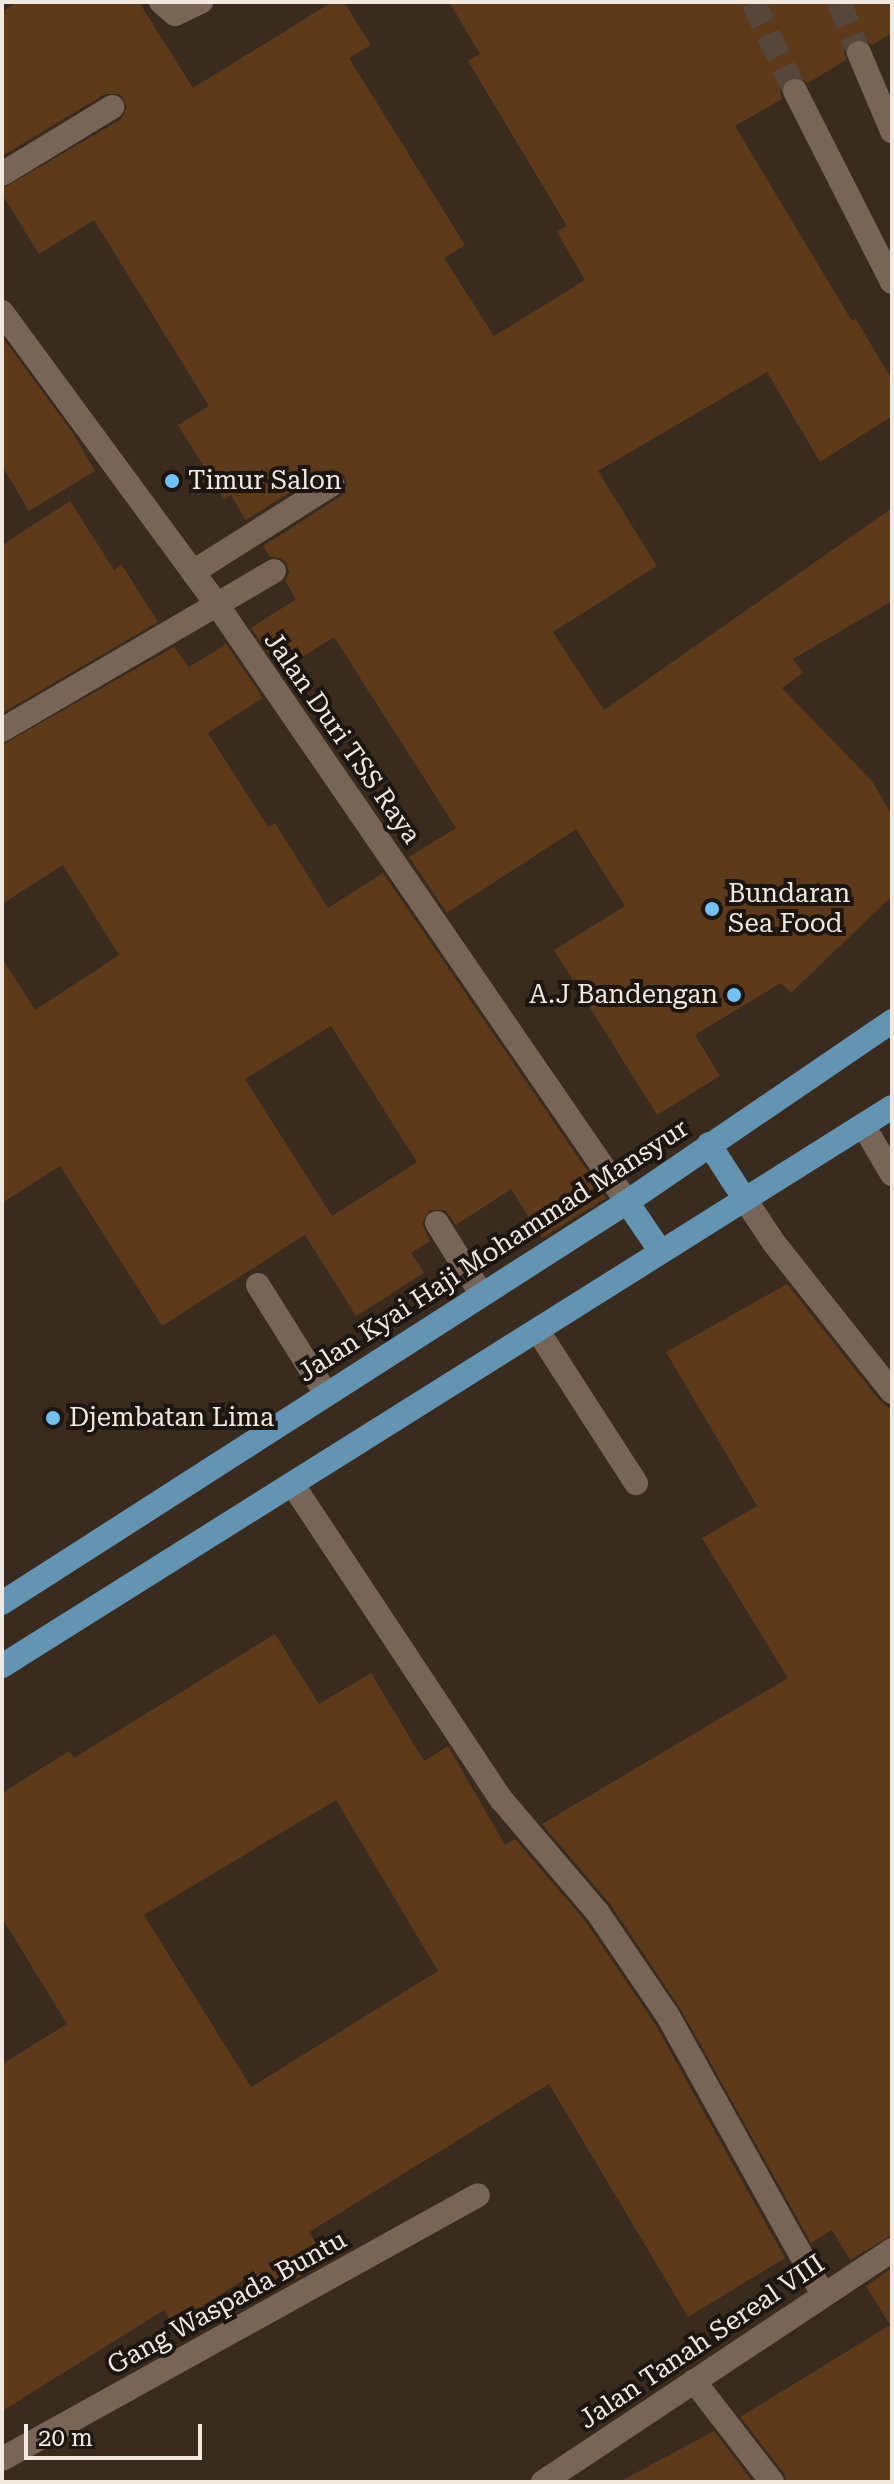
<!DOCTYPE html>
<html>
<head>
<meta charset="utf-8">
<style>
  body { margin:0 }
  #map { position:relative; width:894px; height:2484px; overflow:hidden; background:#3a2b1f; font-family:"Roboto Serif",serif }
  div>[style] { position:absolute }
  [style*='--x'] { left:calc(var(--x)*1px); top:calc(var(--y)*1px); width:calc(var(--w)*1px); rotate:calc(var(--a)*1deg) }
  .building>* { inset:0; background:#5d3a19 }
  .minor-tunnel>* { height:24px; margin-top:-12px; transform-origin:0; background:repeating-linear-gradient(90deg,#55473c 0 24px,transparent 0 36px) }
  .minor>* { height:24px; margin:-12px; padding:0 12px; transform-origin:12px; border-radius:12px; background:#776658 }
  .major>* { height:24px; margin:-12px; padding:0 12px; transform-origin:12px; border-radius:12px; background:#6394b1 }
  .dots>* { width:22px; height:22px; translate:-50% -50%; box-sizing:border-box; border:4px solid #1c1510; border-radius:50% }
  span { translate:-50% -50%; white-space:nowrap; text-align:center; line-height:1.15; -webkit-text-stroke:8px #1c1510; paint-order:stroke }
  .poi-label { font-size:26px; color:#f1e8e0 }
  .left { translate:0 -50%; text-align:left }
  .right { translate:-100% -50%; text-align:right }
  .street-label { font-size:26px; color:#f1e8e0 }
  .frame { position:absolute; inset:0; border:4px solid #f1e8e0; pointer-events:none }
  .scale { position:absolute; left:24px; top:2424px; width:178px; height:36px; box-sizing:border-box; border:4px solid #f1e8e0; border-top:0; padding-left:10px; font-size:24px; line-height:28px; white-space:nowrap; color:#f1e8e0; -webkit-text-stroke:6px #1c1510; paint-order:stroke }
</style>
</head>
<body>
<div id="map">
  <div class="building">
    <i style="clip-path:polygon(18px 2px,139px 2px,193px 88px,332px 2px,344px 2px,371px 45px,349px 58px,465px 245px,444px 258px,494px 336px,585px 280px,557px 232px,567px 226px,468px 61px,480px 54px,449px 2px,892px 2px,892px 33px,872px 45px,862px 38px,852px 40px,844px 50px,846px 60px,808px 83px,797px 76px,788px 78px,780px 89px,782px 99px,735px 126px,852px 321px,856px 319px,892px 380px,892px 416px,820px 462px,767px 372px,598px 471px,657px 566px,553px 632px,604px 710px,892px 508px,892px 601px,793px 659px,803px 673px,782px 688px,872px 781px,892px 815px,892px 896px,791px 993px,781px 983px,695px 1035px,720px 1076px,657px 1115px,554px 950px,625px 906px,576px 829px,447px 913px,409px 857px,456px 828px,334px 637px,281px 671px,251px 628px,296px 599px,285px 581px,289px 572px,286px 563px,281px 558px,270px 557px,263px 546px,341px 496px,347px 484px,344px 475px,332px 469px,324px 471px,246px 520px,231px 495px,224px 499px,178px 425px,209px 406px,94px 220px,39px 254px,2px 194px,2px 189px,120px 120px,127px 107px,120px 94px,105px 94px,2px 156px,2px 12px)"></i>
    <i style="clip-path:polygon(2px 337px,73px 433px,95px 471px,29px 511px,2px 466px)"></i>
    <i style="clip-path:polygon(70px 501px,114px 570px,122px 565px,158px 622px,2px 713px,2px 545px)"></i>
    <i style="clip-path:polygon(evenodd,226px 644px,263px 698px,208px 733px,268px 827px,275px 823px,328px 908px,383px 873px,606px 1198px,542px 1238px,511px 1189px,456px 1225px,445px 1210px,430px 1210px,422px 1223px,430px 1241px,411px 1253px,424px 1273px,356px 1316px,305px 1235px,162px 1326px,60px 1166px,2px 1203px,2px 958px,35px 1010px,119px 955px,63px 865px,2px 904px,2px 745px,174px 647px,189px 667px,226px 644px,331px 1026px,417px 1162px,332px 1216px,245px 1079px,331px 1026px)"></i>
    <i style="clip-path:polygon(787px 1284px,880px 1401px,892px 1410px,892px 2235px,850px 2260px,832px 2230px,811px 2243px,680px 2008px,610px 1904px,542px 1824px,788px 1678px,702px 1538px,757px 1506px,666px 1352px)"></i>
    <i style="clip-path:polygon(evenodd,275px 1634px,319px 1704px,371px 1673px,424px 1761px,448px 1746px,505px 1845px,515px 1839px,586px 1922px,655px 2024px,785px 2258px,688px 2317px,549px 2084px,309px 2232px,327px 2262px,264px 2296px,251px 2275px,173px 2325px,164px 2310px,2px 2411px,2px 2064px,67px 2024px,2px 1918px,2px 1793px,69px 1751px,74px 1758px,275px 1634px,336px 1800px,438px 1971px,251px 2087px,144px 1915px,336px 1800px)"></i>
    <i style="clip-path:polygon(892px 2268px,892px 2482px,787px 2482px,784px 2473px,740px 2417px,890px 2325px,866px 2286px)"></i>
    <i style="clip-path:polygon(714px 2431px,753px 2482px,619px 2482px)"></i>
  </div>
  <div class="minor-tunnel">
    <i style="--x:753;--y:2;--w:98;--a:64.7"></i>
    <i style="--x:839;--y:2;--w:55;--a:68.6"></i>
  </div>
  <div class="minor">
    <i style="--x:161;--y:2;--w:18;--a:41"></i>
    <i style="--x:175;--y:14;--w:29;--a:-25"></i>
    <i style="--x:859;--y:53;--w:85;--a:67.1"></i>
    <i style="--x:795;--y:91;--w:214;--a:63.1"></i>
    <i style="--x:2;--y:174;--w:129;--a:-31.3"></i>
    <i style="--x:2;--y:312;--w:365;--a:53.7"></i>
    <i style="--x:218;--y:606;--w:723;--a:55.54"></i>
    <i style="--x:193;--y:572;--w:165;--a:-32.3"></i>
    <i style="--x:2;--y:730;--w:315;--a:-30.3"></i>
    <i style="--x:863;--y:1125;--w:57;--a:59.4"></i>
    <i style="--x:744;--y:1198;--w:54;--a:56.3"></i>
    <i style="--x:774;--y:1243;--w:190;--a:51.6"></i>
    <i style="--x:437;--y:1223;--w:85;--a:58"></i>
    <i style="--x:258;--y:1285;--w:128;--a:58"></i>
    <i style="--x:538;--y:1331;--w:181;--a:57.2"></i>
    <i style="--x:293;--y:1485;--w:377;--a:56.5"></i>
    <i style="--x:501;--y:1799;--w:150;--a:49.6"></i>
    <i style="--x:598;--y:1913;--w:125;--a:55.8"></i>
    <i style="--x:668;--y:2016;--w:319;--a:60.9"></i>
    <i style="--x:694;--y:2381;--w:128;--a:52.3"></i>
    <i style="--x:2;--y:2459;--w:544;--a:-29.01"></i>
    <i style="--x:543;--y:2482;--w:419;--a:-33.6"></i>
  </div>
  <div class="major">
    <i style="--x:709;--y:1144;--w:64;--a:57.1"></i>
    <i style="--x:627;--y:1202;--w:60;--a:55.8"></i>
    <i style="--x:2;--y:1603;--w:743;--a:-32.68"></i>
    <i style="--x:627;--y:1202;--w:321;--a:-34.3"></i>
    <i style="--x:2;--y:1666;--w:1051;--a:-32.13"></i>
  </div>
  <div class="dots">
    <i style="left:172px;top:481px;background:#70c1f4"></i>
    <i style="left:712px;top:909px;background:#70c1f4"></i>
    <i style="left:734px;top:995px;background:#70c1f4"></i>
    <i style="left:53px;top:1418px;background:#70c1f4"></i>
  </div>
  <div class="poi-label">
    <span class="left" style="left:188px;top:481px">Timur Salon</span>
    <span class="left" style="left:728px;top:909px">Bundaran<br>Sea Food</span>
    <span class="right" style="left:718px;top:995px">A.J Bandengan</span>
    <span class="left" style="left:69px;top:1418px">Djembatan Lima</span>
  </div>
  <div class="street-label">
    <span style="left:342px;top:738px;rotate:55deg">Jalan Duri TSS Raya</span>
    <span style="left:493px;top:1251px;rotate:-33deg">Jalan Kyai Haji Mohammad Mansyur</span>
    <span style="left:227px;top:2303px;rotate:-29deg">Gang Waspada Buntu</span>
    <span style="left:702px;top:2342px;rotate:-34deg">Jalan Tanah Sereal VIII</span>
  </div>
  <div class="frame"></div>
  <div class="scale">20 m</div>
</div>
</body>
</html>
